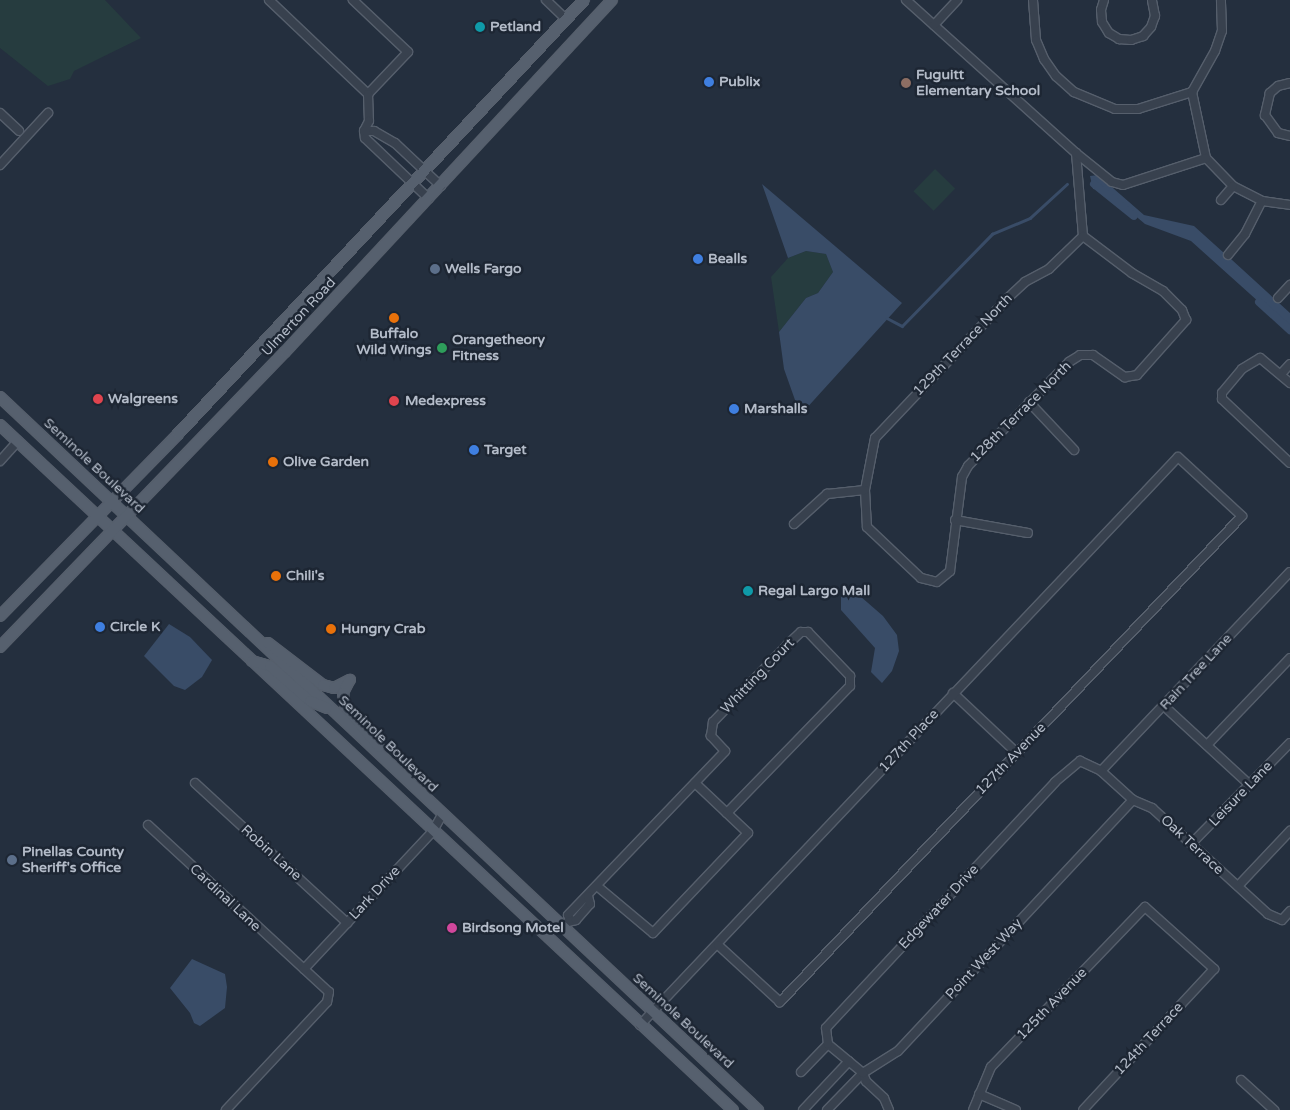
<!DOCTYPE html>
<html>
<head>
<meta charset="utf-8">
<style>
  body { margin:0 }
  #map { position:relative; width:1290px; height:1110px; overflow:hidden; background:#242f3e; font-family:"Varela Round",sans-serif }
  div>[style] { position:absolute }
  [style*='--x'] { left:calc(var(--x)*1px); top:calc(var(--y)*1px); width:calc(var(--w)*1px); rotate:calc(var(--a)*1deg) }
  .green>* { inset:0; background:#263c3f; transform-origin:0 0 }
  .water>* { inset:0; background:#394c67 }
  .stream>* { height:2.5px; margin:-1.25px; padding:0 1.25px; transform-origin:1.25px; border-radius:1.25px; background:#394c67 }
  .canal>* { height:8px; margin:-4px; padding:0 4px; transform-origin:4px; border-radius:4px; background:#394c67 }
  .roads { filter:drop-shadow(1px 0 #565f6c) drop-shadow(-1px 0 #565f6c) drop-shadow(0 1px #565f6c) drop-shadow(0 -1px #565f6c) }
  .minor>* { height:8px; margin:-4px; padding:0 4px; transform-origin:4px; border-radius:4px; background:#38414e }
  .major>* { height:10px; margin:-5px; padding:0 5px; transform-origin:5px; border-radius:5px; background:#56606e }
  .dots>* { width:14px; height:14px; translate:-50% -50%; box-sizing:border-box; border:2px solid #1d2633; border-radius:50% }
  span { translate:-50% -50%; white-space:nowrap; text-align:center; line-height:1.15; -webkit-text-stroke:5px #1d2633; paint-order:stroke }
  .poi-label { font-size:14px; color:#b4bcc9; font-weight:700 }
  .left { translate:0 -50%; text-align:left }
  .street-label { font-size:14px; color:#b4bcc9 }
</style>
</head>
<body>
<div id="map">
  <div class="green">
    <i style="clip-path:polygon(0 0,105px 0,141px 38px,74px 71px,70px 79px,48px 86px,0 48px)"></i>
    <i style="left:935px;top:169px;width:28px;height:31px;rotate:44deg"></i>
    <i style="clip-path:polygon(806px 251px,826px 254px,833px 272px,818px 293px,806px 298px,779px 332px,771px 277px,788px 258px)"></i>
  </div>
  <div class="water">
    <i style="clip-path:polygon(1098px 175px,1144px 215px,1194px 226px,1224px 253px,1223px 255px,1231px 259px,1290px 313px,1290px 330px,1191px 241px,1145px 224px,1106px 191px,1093px 189px,1090px 176px)"></i>
    <i style="clip-path:polygon(762px 184px,902px 303px,804px 411px,795px 400px,784px 369px,779px 332px,806px 298px,818px 293px,833px 272px,826px 254px,806px 251px,788px 258px)"></i>
    <i style="clip-path:polygon(850px 592px,860px 596px,883px 616px,897px 635px,899px 651px,892px 671px,882px 683px,871px 672px,875px 648px,841px 610px,841px 596px)"></i>
    <i style="clip-path:polygon(169px 624px,190px 637px,212px 660px,202px 677px,185px 690px,174px 686px,144px 656px)"></i>
    <i style="clip-path:polygon(192px 959px,225px 974px,227px 987px,225px 1008px,200px 1026px,194px 1023px,190px 1013px,170px 988px)"></i>
  </div>
  <div class="stream">
    <i style="--x:887;--y:318;--w:17;--a:28"></i>
    <i style="--x:902;--y:326;--w:129;--a:-45.6"></i>
    <i style="--x:992;--y:234;--w:41;--a:-22.8"></i>
    <i style="--x:1030;--y:218;--w:50;--a:-42.6"></i>
  </div>
  <div class="canal">
    <i style="--x:1094;--y:184;--w:51;--a:38.7"></i>
    <i style="--x:1259;--y:302;--w:42;--a:42.1"></i>
  </div>
  <div class="roads">
    <div class="minor">
      <i style="--x:269;--y:0;--w:137;--a:43.5"></i>
      <i style="--x:368;--y:94;--w:58;--a:-46.4"></i>
      <i style="--x:408;--y:52;--w:76;--a:-136.6"></i>
      <i style="--x:546;--y:0;--w:28;--a:44"></i>
      <i style="--x:906;--y:0;--w:229;--a:42"></i>
      <i style="--x:1076;--y:153;--w:83;--a:85.2"></i>
      <i style="--x:1083;--y:236;--w:47;--a:135.9"></i>
      <i style="--x:1049;--y:269;--w:27;--a:152"></i>
      <i style="--x:1025;--y:282;--w:23;--a:137"></i>
      <i style="--x:1008;--y:298;--w:193;--a:133.5"></i>
      <i style="--x:875;--y:438;--w:53;--a:100.9"></i>
      <i style="--x:865;--y:490;--w:37;--a:87"></i>
      <i style="--x:867;--y:527;--w:74;--a:43.4"></i>
      <i style="--x:921;--y:578;--w:16;--a:14"></i>
      <i style="--x:937;--y:582;--w:17;--a:-40"></i>
      <i style="--x:950;--y:571;--w:95;--a:-82.7"></i>
      <i style="--x:962;--y:477;--w:13;--a:-61"></i>
      <i style="--x:968;--y:466;--w:145;--a:-45.8"></i>
      <i style="--x:1069;--y:362;--w:13;--a:-32"></i>
      <i style="--x:1080;--y:355;--w:13;--a:0"></i>
      <i style="--x:1093;--y:355;--w:39;--a:35"></i>
      <i style="--x:1125;--y:377;--w:12;--a:-9"></i>
      <i style="--x:1137;--y:375;--w:74;--a:-48.3"></i>
      <i style="--x:1186;--y:320;--w:11;--a:-112"></i>
      <i style="--x:1182;--y:310;--w:27;--a:-135"></i>
      <i style="--x:1163;--y:291;--w:36;--a:-150"></i>
      <i style="--x:1132;--y:273;--w:61;--a:-142.9"></i>
      <i style="--x:1033;--y:0;--w:40;--a:85.7"></i>
      <i style="--x:1036;--y:40;--w:21;--a:67"></i>
      <i style="--x:1044;--y:59;--w:21;--a:55"></i>
      <i style="--x:1056;--y:76;--w:24;--a:42"></i>
      <i style="--x:1074;--y:92;--w:44;--a:22.5"></i>
      <i style="--x:1115;--y:109;--w:23;--a:0"></i>
      <i style="--x:1138;--y:109;--w:57;--a:-17.5"></i>
      <i style="--x:1192;--y:92;--w:47;--a:-60.7"></i>
      <i style="--x:1215;--y:51;--w:21;--a:-71"></i>
      <i style="--x:1222;--y:31;--w:31;--a:-92"></i>
      <i style="--x:1104;--y:0;--w:10;--a:107"></i>
      <i style="--x:1101;--y:10;--w:12;--a:85"></i>
      <i style="--x:1102;--y:22;--w:13;--a:58"></i>
      <i style="--x:1109;--y:33;--w:12;--a:31"></i>
      <i style="--x:1119;--y:39;--w:12;--a:5"></i>
      <i style="--x:1131;--y:40;--w:13;--a:-18"></i>
      <i style="--x:1143;--y:36;--w:12;--a:-48"></i>
      <i style="--x:1151;--y:27;--w:12;--a:-70"></i>
      <i style="--x:1155;--y:16;--w:16;--a:-101"></i>
      <i style="--x:934;--y:25;--w:34;--a:-47"></i>
      <i style="--x:1290;--y:83;--w:12;--a:166"></i>
      <i style="--x:1278;--y:86;--w:11;--a:139"></i>
      <i style="--x:1270;--y:93;--w:23;--a:103"></i>
      <i style="--x:1265;--y:115;--w:22;--a:54"></i>
      <i style="--x:1278;--y:133;--w:12;--a:14"></i>
      <i style="--x:1192;--y:92;--w:67;--a:78"></i>
      <i style="--x:1206;--y:158;--w:39;--a:46"></i>
      <i style="--x:1233;--y:186;--w:33;--a:27"></i>
      <i style="--x:1262;--y:201;--w:28;--a:8"></i>
      <i style="--x:368;--y:94;--w:27;--a:88"></i>
      <i style="--x:369;--y:121;--w:11;--a:117"></i>
      <i style="--x:364;--y:131;--w:7;--a:82"></i>
      <i style="--x:365;--y:138;--w:88;--a:43.6"></i>
      <i style="--x:0;--y:113;--w:26;--a:43"></i>
      <i style="--x:364;--y:131;--w:10;--a:0"></i>
      <i style="--x:374;--y:131;--w:24;--a:30"></i>
      <i style="--x:395;--y:143;--w:63;--a:43.1"></i>
      <i style="--x:1076;--y:153;--w:46;--a:38.9"></i>
      <i style="--x:1112;--y:182;--w:11;--a:15"></i>
      <i style="--x:1123;--y:185;--w:87;--a:-18"></i>
      <i style="--x:0;--y:165;--w:71;--a:-47.3"></i>
      <i style="--x:1221;--y:200;--w:18;--a:-49"></i>
      <i style="--x:1228;--y:255;--w:27;--a:-51"></i>
      <i style="--x:1245;--y:234;--w:37;--a:-63"></i>
      <i style="--x:1278;--y:298;--w:18;--a:-47"></i>
      <i style="--x:1281;--y:374;--w:13;--a:-48"></i>
      <i style="--x:1290;--y:383;--w:39;--a:-140"></i>
      <i style="--x:1260;--y:358;--w:21;--a:149"></i>
      <i style="--x:1242;--y:369;--w:31;--a:130"></i>
      <i style="--x:1222;--y:393;--w:6;--a:90"></i>
      <i style="--x:1222;--y:399;--w:93;--a:43.3"></i>
      <i style="--x:1029;--y:402;--w:66;--a:46.8"></i>
      <i style="--x:0;--y:461;--w:27;--a:-48"></i>
      <i style="--x:955;--y:520;--w:74;--a:10.1"></i>
      <i style="--x:794;--y:524;--w:45;--a:-42.3"></i>
      <i style="--x:827;--y:494;--w:38;--a:-6"></i>
      <i style="--x:953;--y:693;--w:88;--a:43.2"></i>
      <i style="--x:1164;--y:706;--w:117;--a:42.6"></i>
      <i style="--x:1207;--y:745;--w:120;--a:-46.3"></i>
      <i style="--x:1101;--y:771;--w:274;--a:-46.5"></i>
      <i style="--x:195;--y:783;--w:207;--a:42.6"></i>
      <i style="--x:148;--y:825;--w:246;--a:42.7"></i>
      <i style="--x:329;--y:992;--w:10;--a:101"></i>
      <i style="--x:327;--y:1002;--w:148;--a:133.1"></i>
      <i style="--x:1191;--y:844;--w:141;--a:-45.6"></i>
      <i style="--x:597;--y:886;--w:73;--a:40"></i>
      <i style="--x:653;--y:933;--w:138;--a:-46.5"></i>
      <i style="--x:748;--y:833;--w:73;--a:-136.7"></i>
      <i style="--x:1238;--y:886;--w:76;--a:-46.6"></i>
      <i style="--x:570;--y:920;--w:5;--a:-112"></i>
      <i style="--x:568;--y:915;--w:227;--a:-46.2"></i>
      <i style="--x:725;--y:751;--w:21;--a:-133"></i>
      <i style="--x:711;--y:736;--w:14;--a:-82"></i>
      <i style="--x:713;--y:722;--w:107;--a:-46.1"></i>
      <i style="--x:787;--y:645;--w:19;--a:-43"></i>
      <i style="--x:801;--y:632;--w:7;--a:0"></i>
      <i style="--x:808;--y:632;--w:61;--a:46.3"></i>
      <i style="--x:850;--y:676;--w:10;--a:90"></i>
      <i style="--x:850;--y:686;--w:177;--a:134.1"></i>
      <i style="--x:568;--y:922;--w:8;--a:-14"></i>
      <i style="--x:576;--y:920;--w:21;--a:-49"></i>
      <i style="--x:590;--y:904;--w:8;--a:-104"></i>
      <i style="--x:304;--y:969;--w:189;--a:-46.9"></i>
      <i style="--x:433;--y:831;--w:18;--a:-61"></i>
      <i style="--x:640;--y:1025;--w:782;--a:-46.55"></i>
      <i style="--x:1178;--y:457;--w:87;--a:42.7"></i>
      <i style="--x:1242;--y:516;--w:671;--a:133.55"></i>
      <i style="--x:780;--y:1002;--w:84;--a:-137.4"></i>
      <i style="--x:801;--y:1072;--w:39;--a:-46"></i>
      <i style="--x:1241;--y:1080;--w:45;--a:42.3"></i>
      <i style="--x:979;--y:1094;--w:40;--a:23.4"></i>
      <i style="--x:803;--y:1110;--w:67;--a:-46.8"></i>
      <i style="--x:827;--y:1110;--w:52;--a:-45.8"></i>
      <i style="--x:863;--y:1073;--w:41;--a:-32.2"></i>
      <i style="--x:898;--y:1051;--w:344;--a:-46.9"></i>
      <i style="--x:889;--y:1110;--w:13;--a:-113"></i>
      <i style="--x:884;--y:1098;--w:25;--a:-137"></i>
      <i style="--x:866;--y:1081;--w:9;--a:-111"></i>
      <i style="--x:863;--y:1073;--w:45;--a:-140.4"></i>
      <i style="--x:828;--y:1044;--w:16;--a:-97"></i>
      <i style="--x:826;--y:1028;--w:336;--a:-47"></i>
      <i style="--x:1055;--y:782;--w:33;--a:-40"></i>
      <i style="--x:1080;--y:761;--w:23;--a:25"></i>
      <i style="--x:1101;--y:771;--w:43;--a:42.2"></i>
      <i style="--x:1133;--y:800;--w:21;--a:23"></i>
      <i style="--x:1152;--y:808;--w:157;--a:42.4"></i>
      <i style="--x:1268;--y:914;--w:15;--a:23"></i>
      <i style="--x:1282;--y:920;--w:12;--a:-48"></i>
      <i style="--x:973;--y:1110;--w:47;--a:-67.3"></i>
      <i style="--x:991;--y:1067;--w:222;--a:-46.1"></i>
      <i style="--x:1145;--y:907;--w:93;--a:41.9"></i>
      <i style="--x:1214;--y:969;--w:192;--a:132.9"></i>
    </div>
    <div class="major">
      <i style="--x:0;--y:397;--w:1041;--a:43.25"></i>
      <i style="--x:0;--y:425;--w:1003;--a:43.06"></i>
      <i style="--x:0;--y:616;--w:255;--a:-45.6"></i>
      <i style="--x:178;--y:434;--w:594;--a:-46.91"></i>
      <i style="--x:268;--y:643;--w:69;--a:37.4"></i>
      <i style="--x:323;--y:685;--w:11;--a:15"></i>
      <i style="--x:334;--y:688;--w:18;--a:-27"></i>
      <i style="--x:0;--y:647;--w:410;--a:-46"></i>
      <i style="--x:285;--y:352;--w:480;--a:-47.1"></i>
      <i style="--x:252;--y:661;--w:19;--a:16"></i>
      <i style="--x:270;--y:666;--w:53;--a:41.2"></i>
      <i style="--x:310;--y:701;--w:18;--a:22"></i>
      <i style="--x:349;--y:681;--w:13;--a:117"></i>
      <i style="--x:343;--y:693;--w:13;--a:81"></i>
      <i style="--x:345;--y:706;--w:53;--a:50.3"></i>
    </div>
  </div>
  <div class="dots">
    <i style="left:480px;top:27px;background:#0f9aa8"></i>
    <i style="left:709px;top:82px;background:#3f7fe0"></i>
    <i style="left:906px;top:83px;background:#8d6e63"></i>
    <i style="left:698px;top:259px;background:#3f7fe0"></i>
    <i style="left:435px;top:269px;background:#5c6f8a"></i>
    <i style="left:394px;top:318px;background:#e8710a"></i>
    <i style="left:442px;top:348px;background:#2e9e5b"></i>
    <i style="left:98px;top:399px;background:#e0444e"></i>
    <i style="left:394px;top:401px;background:#e0444e"></i>
    <i style="left:734px;top:409px;background:#3f7fe0"></i>
    <i style="left:474px;top:450px;background:#3f7fe0"></i>
    <i style="left:273px;top:462px;background:#e8710a"></i>
    <i style="left:276px;top:576px;background:#e8710a"></i>
    <i style="left:748px;top:591px;background:#0f9aa8"></i>
    <i style="left:100px;top:627px;background:#3f7fe0"></i>
    <i style="left:331px;top:629px;background:#e8710a"></i>
    <i style="left:12px;top:860px;background:#5c6f8a"></i>
    <i style="left:452px;top:928px;background:#d1479c"></i>
  </div>
  <div class="poi-label">
    <span class="left" style="left:490px;top:27px">Petland</span>
    <span class="left" style="left:916px;top:83px">Fuguitt<br>Elementary School</span>
    <span class="left" style="left:719px;top:82px">Publix</span>
    <span class="left" style="left:708px;top:259px">Bealls</span>
    <span class="left" style="left:445px;top:269px">Wells Fargo</span>
    <span style="left:394px;top:342px">Buffalo<br>Wild Wings</span>
    <span class="left" style="left:452px;top:348px">Orangetheory<br>Fitness</span>
    <span class="left" style="left:108px;top:399px">Walgreens</span>
    <span class="left" style="left:405px;top:401px">Medexpress</span>
    <span class="left" style="left:744px;top:409px">Marshalls</span>
    <span class="left" style="left:484px;top:450px">Target</span>
    <span class="left" style="left:283px;top:462px">Olive Garden</span>
    <span class="left" style="left:286px;top:576px">Chili's</span>
    <span class="left" style="left:758px;top:591px">Regal Largo Mall</span>
    <span class="left" style="left:110px;top:627px">Circle K</span>
    <span class="left" style="left:341px;top:629px">Hungry Crab</span>
    <span class="left" style="left:22px;top:860px">Pinellas County<br>Sheriff's Office</span>
    <span class="left" style="left:462px;top:928px">Birdsong Motel</span>
  </div>
  <div class="street-label">
    <span style="left:299px;top:317px;rotate:-47deg">Ulmerton Road</span>
    <span style="left:963px;top:345px;rotate:-46deg">129th Terrace North</span>
    <span style="left:1021px;top:412px;rotate:-45deg">128th Terrace North</span>
    <span style="left:94px;top:466px;rotate:43deg">Seminole Boulevard</span>
    <span style="left:1196px;top:672px;rotate:-47deg">Rain Tree Lane</span>
    <span style="left:758px;top:676px;rotate:-46deg">Whitting Court</span>
    <span style="left:909px;top:741px;rotate:-47deg">127th Place</span>
    <span style="left:388px;top:744px;rotate:44deg">Seminole Boulevard</span>
    <span style="left:1011px;top:759px;rotate:-46deg">127th Avenue</span>
    <span style="left:1241px;top:794px;rotate:-46deg">Leisure Lane</span>
    <span style="left:1192px;top:845px;rotate:43deg">Oak Terrace</span>
    <span style="left:271px;top:853px;rotate:42deg">Robin Lane</span>
    <span style="left:375px;top:893px;rotate:-47deg">Lark Drive</span>
    <span style="left:225px;top:898px;rotate:43deg">Cardinal Lane</span>
    <span style="left:939px;top:907px;rotate:-47deg">Edgewater Drive</span>
    <span style="left:984px;top:959px;rotate:-47deg">Point West Way</span>
    <span style="left:1052px;top:1004px;rotate:-46deg">125th Avenue</span>
    <span style="left:683px;top:1021px;rotate:43deg">Seminole Boulevard</span>
    <span style="left:1149px;top:1039px;rotate:-47deg">124th Terrace</span>
  </div>
</div>
</body>
</html>
